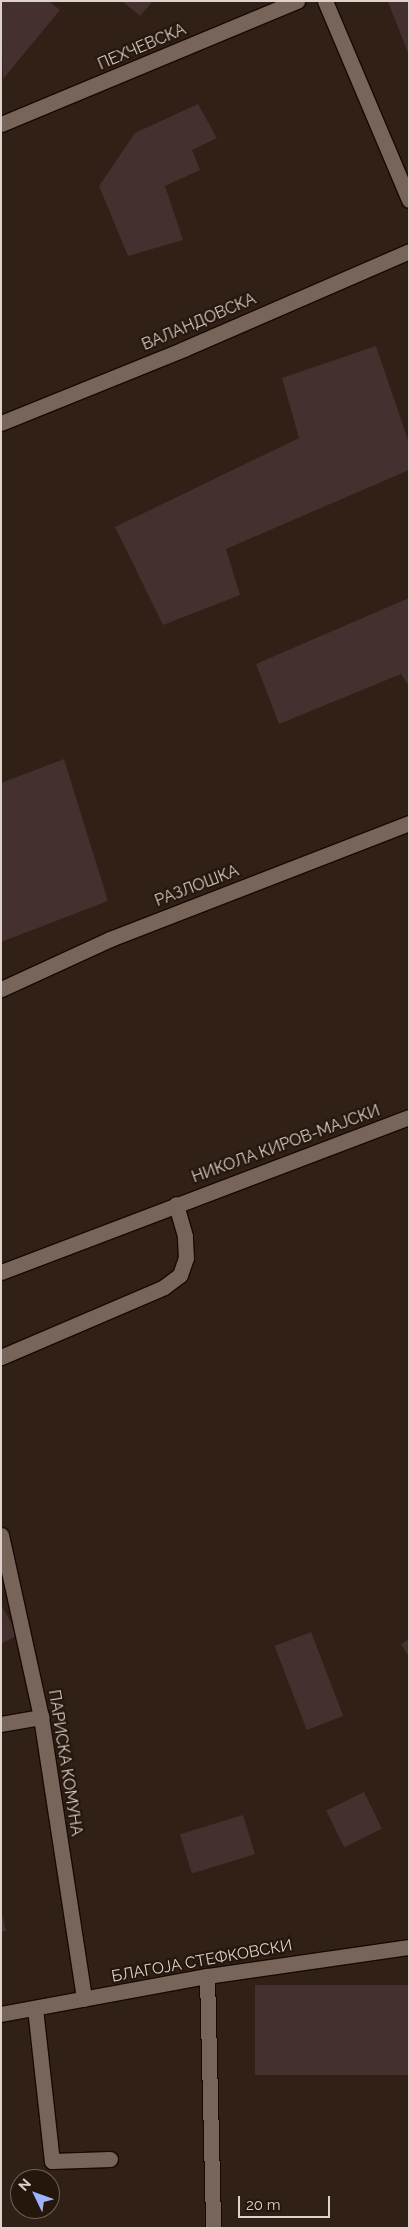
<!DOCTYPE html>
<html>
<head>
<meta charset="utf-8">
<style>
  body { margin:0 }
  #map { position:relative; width:410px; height:2229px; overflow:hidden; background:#302016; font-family:Raleway,sans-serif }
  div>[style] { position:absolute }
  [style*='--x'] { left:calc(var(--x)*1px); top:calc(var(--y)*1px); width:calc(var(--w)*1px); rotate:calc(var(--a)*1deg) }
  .building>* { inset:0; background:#44302e; transform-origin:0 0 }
  .roads { filter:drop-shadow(1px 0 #170903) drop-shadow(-1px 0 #170903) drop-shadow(0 1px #170903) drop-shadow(0 -1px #170903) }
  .minor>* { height:15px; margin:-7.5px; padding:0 7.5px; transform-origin:7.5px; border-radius:7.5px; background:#78655a }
  .secondary>* { height:15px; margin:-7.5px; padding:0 7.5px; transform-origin:7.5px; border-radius:7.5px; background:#78655a }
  span { translate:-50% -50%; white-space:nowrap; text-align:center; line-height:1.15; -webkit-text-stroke:4.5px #26170d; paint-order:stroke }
  .street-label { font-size:16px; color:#ddd2cc }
  .frame { position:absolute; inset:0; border:2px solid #ddd2cc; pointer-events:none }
  .north { position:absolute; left:10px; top:2169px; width:50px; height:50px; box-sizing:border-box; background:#26170d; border:1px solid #6f6259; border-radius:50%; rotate:312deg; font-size:14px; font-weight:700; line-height:20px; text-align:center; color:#ddd2cc }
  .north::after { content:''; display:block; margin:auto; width:18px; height:22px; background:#9cb4fd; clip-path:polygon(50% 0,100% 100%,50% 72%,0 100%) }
  .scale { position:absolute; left:238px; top:2196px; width:92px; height:22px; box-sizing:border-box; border:2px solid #ddd2cc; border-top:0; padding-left:6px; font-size:15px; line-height:18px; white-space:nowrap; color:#ddd2cc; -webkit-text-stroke:4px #26170d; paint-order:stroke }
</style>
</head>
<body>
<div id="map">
  <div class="building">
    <i style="clip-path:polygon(1px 1px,49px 1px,60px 10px,3px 79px)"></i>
    <i style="clip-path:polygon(122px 1px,153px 1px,140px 16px)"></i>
    <i style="clip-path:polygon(390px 1px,409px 1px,409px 55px,388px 2px)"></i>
    <i style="clip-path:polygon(198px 104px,217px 138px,192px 150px,200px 170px,165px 186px,183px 240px,128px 256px,99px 186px,135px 133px)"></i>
    <i style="clip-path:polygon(376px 346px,409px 443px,409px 470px,226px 549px,240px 595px,163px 625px,115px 527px,299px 438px,282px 378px)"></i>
    <i style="clip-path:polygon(409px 598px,409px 686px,401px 674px,279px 724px,256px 664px)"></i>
    <i style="clip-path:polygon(64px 759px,108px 901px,1px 942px,1px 783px)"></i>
    <i style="clip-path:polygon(1px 1605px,18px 1635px,1px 1644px)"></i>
    <i style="left:311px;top:1632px;width:90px;height:39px;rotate:69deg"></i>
    <i style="clip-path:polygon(409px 1639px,409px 1657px,401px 1644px)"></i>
    <i style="left:364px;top:1792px;width:41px;height:42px;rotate:64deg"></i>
    <i style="left:243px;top:1815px;width:41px;height:66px;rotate:73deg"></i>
    <i style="clip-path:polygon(1px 1910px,6px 1931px,1px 1932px)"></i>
    <i style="left:409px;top:1985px;width:90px;height:154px;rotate:90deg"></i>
  </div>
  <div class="roads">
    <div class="minor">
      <i style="--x:325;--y:1;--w:216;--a:67.1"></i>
      <i style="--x:1;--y:124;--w:321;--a:-22.6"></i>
      <i style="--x:1;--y:423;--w:197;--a:-22"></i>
      <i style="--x:184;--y:349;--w:245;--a:-23.5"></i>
      <i style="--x:1;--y:989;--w:120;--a:-24.6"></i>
      <i style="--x:110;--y:939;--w:321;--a:-21.2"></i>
      <i style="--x:1;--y:1272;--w:436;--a:-20.8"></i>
      <i style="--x:1;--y:1357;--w:177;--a:-23.2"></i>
      <i style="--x:164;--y:1287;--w:20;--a:-37"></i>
      <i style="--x:180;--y:1275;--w:18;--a:-71"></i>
      <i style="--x:186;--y:1258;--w:22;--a:-93"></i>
      <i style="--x:185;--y:1236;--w:33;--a:-106"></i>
      <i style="--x:1;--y:1535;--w:186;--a:77.6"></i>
      <i style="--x:41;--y:1717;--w:285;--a:81.3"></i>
      <i style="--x:1;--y:1724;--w:41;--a:-9.9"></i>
      <i style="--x:207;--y:1976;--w:252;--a:88.6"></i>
      <i style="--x:35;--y:2008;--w:154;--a:83.7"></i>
      <i style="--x:52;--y:2161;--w:58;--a:-2"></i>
    </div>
    <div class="secondary">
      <i style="--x:1;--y:2014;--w:209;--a:-10.5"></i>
      <i style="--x:207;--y:1976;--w:204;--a:-8.2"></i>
    </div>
  </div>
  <div class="street-label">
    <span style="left:142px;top:47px;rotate:-23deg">ПЕХЧЕВСКА</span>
    <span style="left:199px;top:322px;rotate:-23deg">ВАЛАНДОВСКА</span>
    <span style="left:197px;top:886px;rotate:-21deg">РАЗЛОШКА</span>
    <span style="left:286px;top:1144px;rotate:-20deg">НИКОЛА КИРОВ-МАЈСКИ</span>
    <span style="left:65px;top:1763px;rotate:81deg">ПАРИСКА КОМУНА</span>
    <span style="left:202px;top:1961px;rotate:-10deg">БЛАГОЈА СТЕФКОВСКИ</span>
  </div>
  <div class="frame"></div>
  <div class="north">N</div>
  <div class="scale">20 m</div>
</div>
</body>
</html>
